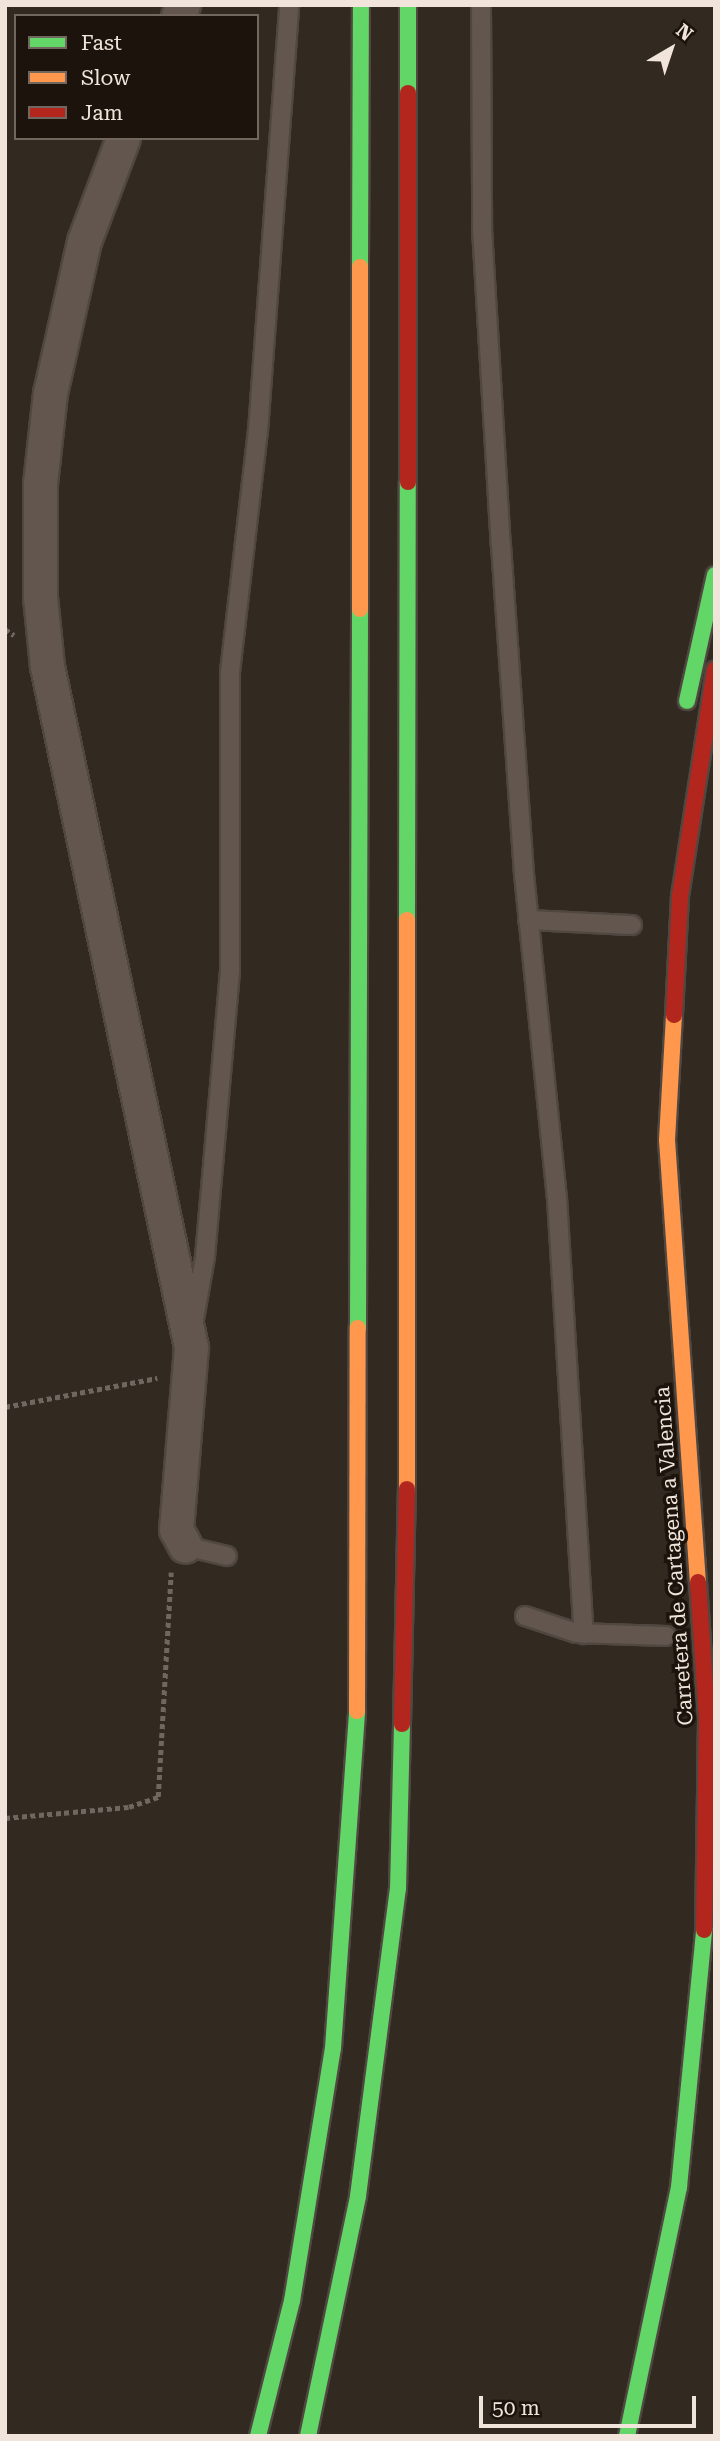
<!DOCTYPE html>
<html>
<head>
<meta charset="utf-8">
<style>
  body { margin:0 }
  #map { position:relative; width:720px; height:2441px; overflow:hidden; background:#322921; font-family:"Roboto Serif",serif }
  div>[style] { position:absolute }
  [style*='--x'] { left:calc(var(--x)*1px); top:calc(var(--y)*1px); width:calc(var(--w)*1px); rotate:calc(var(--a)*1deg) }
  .path>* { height:4.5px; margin-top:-2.25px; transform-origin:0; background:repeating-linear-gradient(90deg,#706761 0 5px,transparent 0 8.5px) }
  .roads { filter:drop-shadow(2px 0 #4f4740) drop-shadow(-2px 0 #4f4740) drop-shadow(0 2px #4f4740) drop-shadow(0 -2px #4f4740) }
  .lane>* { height:18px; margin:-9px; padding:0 9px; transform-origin:9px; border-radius:9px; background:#62564f }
  .street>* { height:33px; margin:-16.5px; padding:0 16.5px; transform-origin:16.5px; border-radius:16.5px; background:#62564f }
  .fast>* { height:16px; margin:-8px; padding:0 8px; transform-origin:8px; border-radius:8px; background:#63d668 }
  .slow>* { height:16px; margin:-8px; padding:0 8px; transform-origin:8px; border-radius:8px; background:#ff974d }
  .jam>* { height:16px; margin:-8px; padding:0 8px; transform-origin:8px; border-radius:8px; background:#b3261e }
  span { translate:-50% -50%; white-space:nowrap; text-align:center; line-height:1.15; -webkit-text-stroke:7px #1b130c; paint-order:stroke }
  .street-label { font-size:21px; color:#f1e5db }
  .frame { position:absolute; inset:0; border:7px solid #f1e5db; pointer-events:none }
  .legend { position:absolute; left:14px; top:14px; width:245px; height:126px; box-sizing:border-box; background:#1b130c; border:2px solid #71675f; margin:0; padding:9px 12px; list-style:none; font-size:21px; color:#f1e5db }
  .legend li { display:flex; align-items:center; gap:14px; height:35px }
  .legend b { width:35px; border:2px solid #71675f }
  .north { position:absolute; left:636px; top:14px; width:70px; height:70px; -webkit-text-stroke:5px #1b130c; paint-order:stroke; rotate:39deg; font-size:19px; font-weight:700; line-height:28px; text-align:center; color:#f1e5db }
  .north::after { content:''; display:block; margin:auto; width:24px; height:32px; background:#f1e5db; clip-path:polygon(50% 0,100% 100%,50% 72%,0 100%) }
  .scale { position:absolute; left:479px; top:2396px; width:217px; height:32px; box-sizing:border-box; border:4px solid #f1e5db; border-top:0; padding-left:9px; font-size:21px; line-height:24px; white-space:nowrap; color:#f1e5db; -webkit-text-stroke:5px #1b130c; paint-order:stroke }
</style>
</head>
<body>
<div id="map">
  <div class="path">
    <i style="--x:5;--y:629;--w:11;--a:34"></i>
    <i style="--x:5;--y:1407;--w:155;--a:-10.8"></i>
    <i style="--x:5;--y:1818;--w:124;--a:-5.1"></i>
    <i style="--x:129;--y:1807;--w:31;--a:-19"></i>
    <i style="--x:158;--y:1797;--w:225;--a:-86.7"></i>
  </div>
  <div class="roads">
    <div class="lane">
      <i style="--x:481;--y:5;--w:224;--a:89.7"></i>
      <i style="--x:482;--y:229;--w:317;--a:86.6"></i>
      <i style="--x:501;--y:545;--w:330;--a:86"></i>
      <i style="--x:524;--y:874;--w:326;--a:84.2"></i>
      <i style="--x:557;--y:1198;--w:437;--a:86.5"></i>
      <i style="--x:528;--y:920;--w:104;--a:2.8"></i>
      <i style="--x:193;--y:1325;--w:69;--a:-80"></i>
      <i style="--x:205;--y:1257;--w:287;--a:-85"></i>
      <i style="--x:230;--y:971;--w:299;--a:-90"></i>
      <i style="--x:230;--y:672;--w:243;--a:-83.4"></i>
      <i style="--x:258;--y:431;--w:427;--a:-85.8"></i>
      <i style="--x:185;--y:1546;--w:43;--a:13.4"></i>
      <i style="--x:525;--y:1616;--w:54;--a:18.4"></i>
      <i style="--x:576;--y:1633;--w:90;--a:1.9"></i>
    </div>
    <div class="street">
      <i style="--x:178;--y:16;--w:12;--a:-66"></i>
      <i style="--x:123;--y:138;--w:110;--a:110.7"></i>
      <i style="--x:84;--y:241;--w:156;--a:102.6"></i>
      <i style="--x:50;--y:393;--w:91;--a:96.3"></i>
      <i style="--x:40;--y:483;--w:114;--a:90"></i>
      <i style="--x:40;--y:597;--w:69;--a:84.2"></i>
      <i style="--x:47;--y:666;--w:696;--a:78.06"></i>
      <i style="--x:191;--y:1347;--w:183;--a:94.7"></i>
      <i style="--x:176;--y:1529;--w:19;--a:62"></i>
    </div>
    <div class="fast">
      <i style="--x:408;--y:93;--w:88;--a:-90"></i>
      <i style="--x:360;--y:267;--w:262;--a:-89.8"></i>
      <i style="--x:687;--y:701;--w:129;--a:-77.5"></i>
      <i style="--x:407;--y:920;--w:438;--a:-89.9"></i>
      <i style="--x:358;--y:1328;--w:719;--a:-89.84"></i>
      <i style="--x:258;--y:2436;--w:139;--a:-75.9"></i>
      <i style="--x:292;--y:2301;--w:256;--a:-80.8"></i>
      <i style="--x:333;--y:2048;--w:338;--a:-85.9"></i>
      <i style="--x:308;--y:2436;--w:245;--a:-78.2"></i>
      <i style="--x:358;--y:2196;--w:310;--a:-82.6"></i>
      <i style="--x:398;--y:1889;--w:165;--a:-88.6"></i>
      <i style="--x:627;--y:2436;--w:254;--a:-78.2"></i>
      <i style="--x:679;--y:2187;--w:258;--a:-84.4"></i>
    </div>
    <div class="slow">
      <i style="--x:360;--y:609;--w:342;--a:-90"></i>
      <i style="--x:674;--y:1015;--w:125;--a:93.2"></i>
      <i style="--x:667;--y:1140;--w:443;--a:86"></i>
      <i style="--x:407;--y:1489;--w:569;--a:-90"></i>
      <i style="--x:357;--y:1711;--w:383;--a:-89.9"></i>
    </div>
    <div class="jam">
      <i style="--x:408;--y:482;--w:389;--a:-90"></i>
      <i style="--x:674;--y:1015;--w:119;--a:-87.1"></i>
      <i style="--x:680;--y:896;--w:229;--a:-81.2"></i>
      <i style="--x:698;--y:1582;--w:137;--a:86.2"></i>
      <i style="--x:707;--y:1719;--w:211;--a:90.8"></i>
      <i style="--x:402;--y:1724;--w:235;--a:-88.8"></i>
    </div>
  </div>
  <div class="street-label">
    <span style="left:674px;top:1556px;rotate:-94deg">Carretera de Cartagena a Valencia</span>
  </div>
  <div class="frame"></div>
  <ul class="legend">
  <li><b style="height:9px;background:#63d668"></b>Fast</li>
  <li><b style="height:9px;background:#ff974d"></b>Slow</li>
  <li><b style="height:9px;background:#b3261e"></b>Jam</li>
  </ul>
  <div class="north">N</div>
  <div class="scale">50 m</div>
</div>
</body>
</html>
